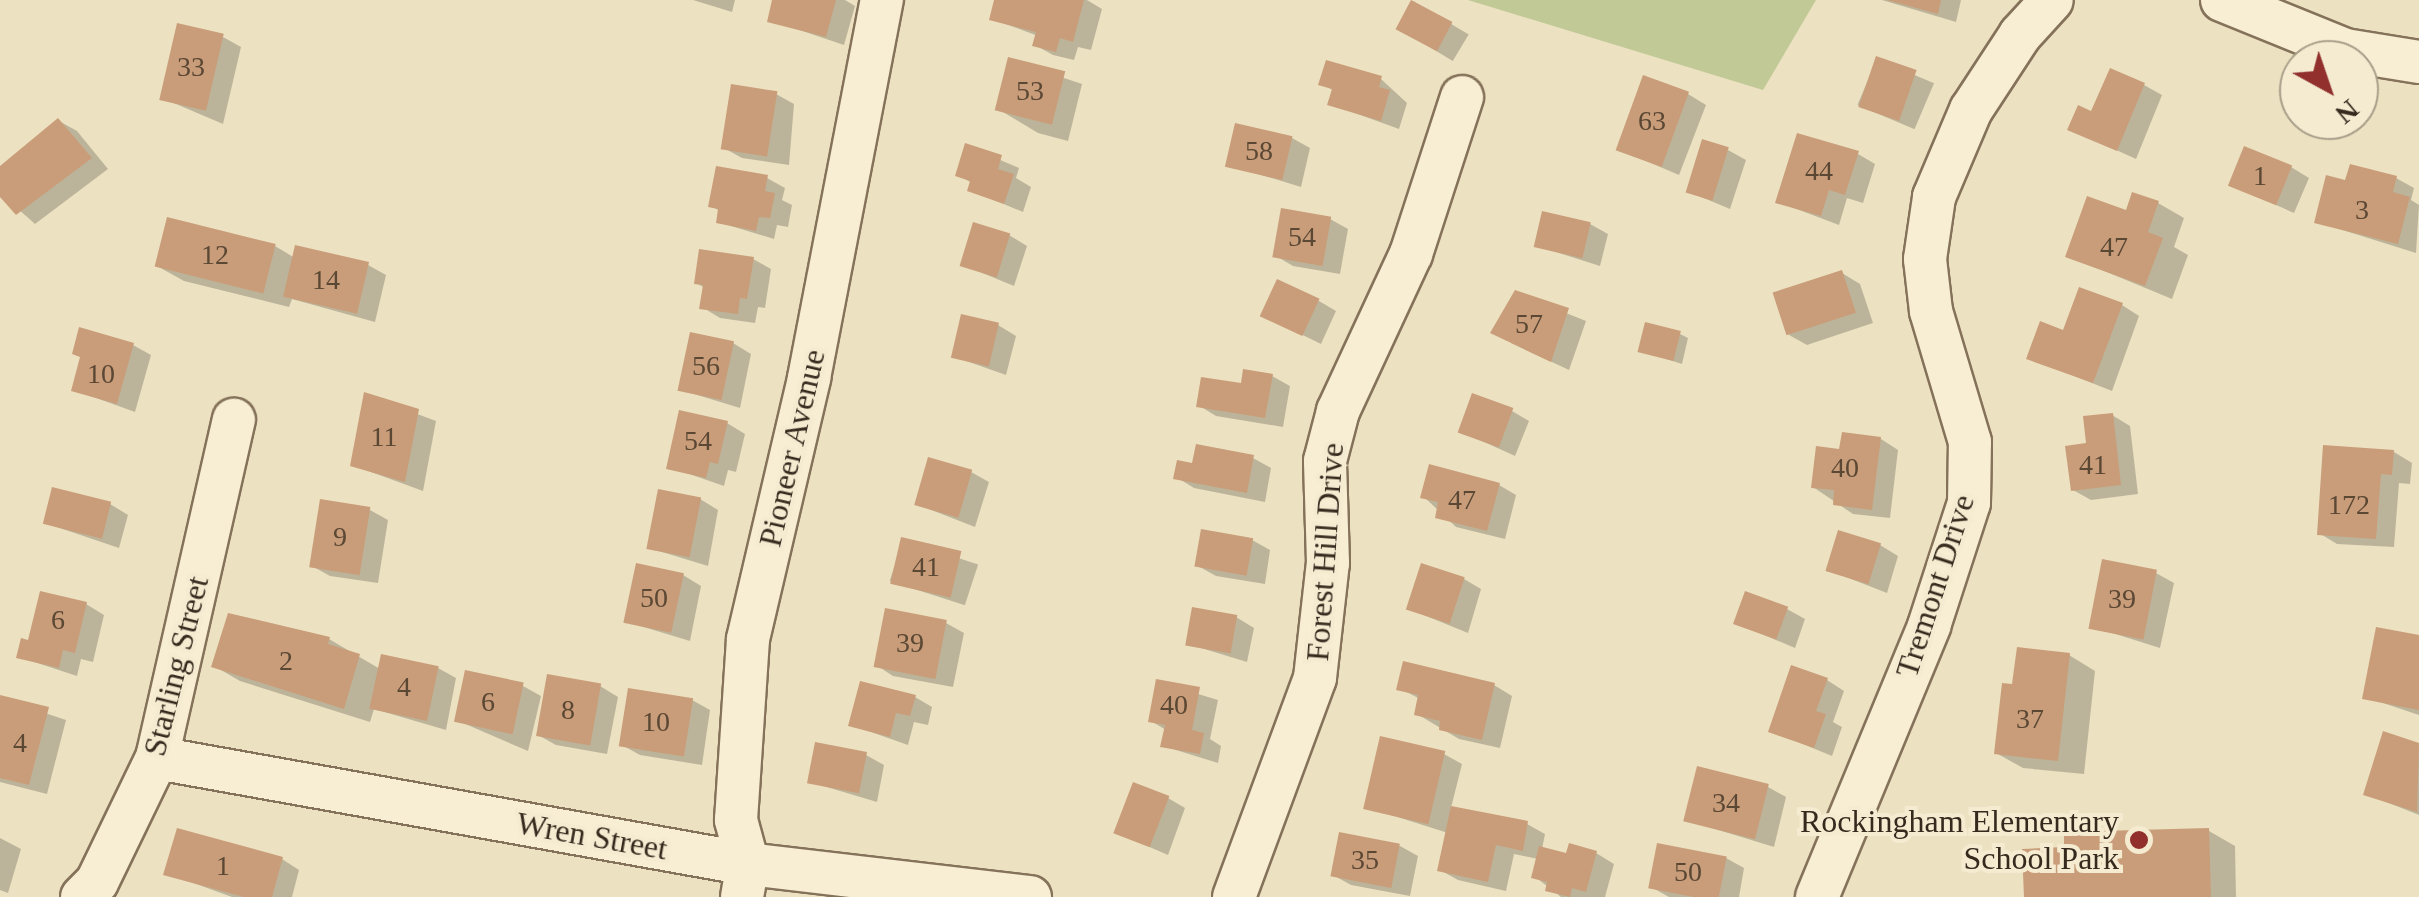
<!DOCTYPE html>
<html>
<head>
<meta charset="utf-8">
<style>
  body { margin:0 }
  #map { position:relative; width:2419px; height:897px; overflow:hidden; background:#ece1c1; font-family:"Times New Roman",serif }
  div>[style] { position:absolute }
  [style*='--x'] { left:calc(var(--x)*1px); top:calc(var(--y)*1px); width:calc(var(--w)*1px); rotate:calc(var(--a)*1deg) }
  .green>* { inset:0; background:#c1c996 }
  .shadow>* { inset:0; background:#0003; transform-origin:0 0 }
  .building>* { inset:0; background:#c99d79; transform-origin:0 0 }
  .roads { filter:drop-shadow(2px 0 #85725a) drop-shadow(-2px 0 #85725a) drop-shadow(0 2px #85725a) drop-shadow(0 -2px #85725a) }
  .minor>* { height:42px; margin:-21px; padding:0 21px; transform-origin:21px; border-radius:21px; background:#f7eed4 }
  .dots>* { width:28px; height:28px; translate:-50% -50%; box-sizing:border-box; border:5px solid #f4ebd1; border-radius:50% }
  span { translate:-50% -50%; white-space:nowrap; text-align:center; line-height:1.15; -webkit-text-stroke:8px #f4ebd1; paint-order:stroke }
  .number-label { font-size:28px; color:#5a4734 }
  .number-label span { -webkit-text-stroke-width:0 }
  .street-label { font-size:32px; color:#352a1d }
  .poi-label { font-size:32px; color:#352a1d }
  .right { translate:-100% -50%; text-align:right }
  .north { position:absolute; left:2279px; top:40px; width:100px; height:100px; box-sizing:border-box; background:#f4ebd1; border:2px solid #a89e89; border-radius:50%; rotate:140deg; font-size:28px; font-weight:700; line-height:40px; text-align:center; color:#352a1d }
  .north::after { content:''; display:block; margin:auto; width:35px; height:45px; background:#91302c; clip-path:polygon(50% 0,100% 100%,50% 72%,0 100%) }
</style>
</head>
<body>
<div id="map">
  <div class="green">
    <i style="clip-path:polygon(1468px 0,1816px 0,1763px 90px)"></i>
  </div>
  <div class="shadow">
    <i style="clip-path:polygon(693px 0,735px 0,732px 12px)"></i>
    <i style="clip-path:polygon(775px 0,845px 0,855px 6px,844px 45px,770px 20px)"></i>
    <i style="clip-path:polygon(997px 0,1087px 0,1102px 9px,1091px 50px,1078px 47px,1074px 60px,1053px 55px,1035px 45px,1038px 36px,992px 19px)"></i>
    <i style="clip-path:polygon(1882px 0,1961px 0,1956px 22px)"></i>
    <i style="left:1413px;top:1px;width:65px;height:31px;rotate:31deg"></i>
    <i style="clip-path:polygon(223px 37px,241px 47px,223px 124px,162px 98px)"></i>
    <i style="left:1877px;top:59px;width:62px;height:50px;rotate:23deg"></i>
    <i style="clip-path:polygon(1010px 60px,1082px 84px,1068px 141px,1038px 133px,998px 109px)"></i>
    <i style="clip-path:polygon(1381px 79px,1407px 103px,1399px 129px,1330px 104px,1334px 91px,1321px 83px)"></i>
    <i style="clip-path:polygon(2144px 85px,2162px 95px,2136px 159px,2070px 129px)"></i>
    <i style="clip-path:polygon(776px 94px,794px 104px,789px 165px,742px 158px,724px 148px)"></i>
    <i style="clip-path:polygon(1688px 94px,1706px 105px,1679px 175px,1618px 149px)"></i>
    <i style="clip-path:polygon(59px 121px,77px 131px,108px 169px,35px 224px,0 193px,0 169px)"></i>
    <i style="clip-path:polygon(1292px 138px,1310px 148px,1301px 187px,1229px 165px)"></i>
    <i style="clip-path:polygon(967px 146px,1019px 168px,1016px 178px,1031px 187px,1023px 212px,970px 190px,972px 183px,958px 175px)"></i>
    <i style="clip-path:polygon(1728px 150px,1746px 160px,1730px 209px,1687px 191px)"></i>
    <i style="clip-path:polygon(1858px 154px,1875px 164px,1863px 203px,1847px 198px,1839px 225px,1778px 202px)"></i>
    <i style="clip-path:polygon(2291px 167px,2309px 178px,2294px 213px,2231px 185px)"></i>
    <i style="clip-path:polygon(767px 178px,785px 188px,782px 200px,792px 205px,788px 227px,777px 225px,774px 239px,718px 222px,720px 211px,711px 206px)"></i>
    <i style="clip-path:polygon(2396px 178px,2414px 188px,2411px 200px,2419px 205px,2416px 253px,2317px 222px,2347px 183px)"></i>
    <i style="clip-path:polygon(2158px 203px,2184px 218px,2174px 247px,2188px 255px,2172px 299px,2068px 256px,2127px 213px)"></i>
    <i style="clip-path:polygon(1330px 219px,1348px 229px,1340px 274px,1293px 266px,1276px 256px)"></i>
    <i style="clip-path:polygon(1590px 224px,1608px 234px,1600px 266px,1537px 246px)"></i>
    <i style="clip-path:polygon(1009px 235px,1027px 246px,1014px 286px,963px 265px)"></i>
    <i style="clip-path:polygon(275px 246px,295px 258px,368px 265px,386px 275px,375px 322px,292px 299px,289px 307px,184px 281px,157px 266px)"></i>
    <i style="clip-path:polygon(753px 259px,771px 269px,765px 308px,758px 307px,755px 323px,720px 318px,702px 307px,705px 288px,696px 283px)"></i>
    <i style="clip-path:polygon(1842px 273px,1860px 284px,1873px 323px,1807px 345px,1789px 335px)"></i>
    <i style="clip-path:polygon(1516px 293px,1586px 321px,1569px 370px,1511px 343px)"></i>
    <i style="clip-path:polygon(1319px 301px,1336px 311px,1321px 344px,1264px 316px)"></i>
    <i style="clip-path:polygon(2122px 305px,2139px 316px,2112px 391px,2029px 358px)"></i>
    <i style="clip-path:polygon(998px 325px,1016px 336px,1006px 375px,952px 356px)"></i>
    <i style="clip-path:polygon(1680px 334px,1688px 338px,1682px 364px,1641px 351px)"></i>
    <i style="clip-path:polygon(733px 343px,751px 354px,740px 408px,681px 390px)"></i>
    <i style="clip-path:polygon(133px 345px,151px 355px,135px 412px,74px 390px)"></i>
    <i style="clip-path:polygon(1272px 376px,1290px 386px,1283px 427px,1216px 416px,1198px 405px)"></i>
    <i style="clip-path:polygon(366px 395px,436px 421px,423px 491px,352px 465px)"></i>
    <i style="clip-path:polygon(1512px 411px,1529px 421px,1515px 456px,1460px 431px)"></i>
    <i style="clip-path:polygon(2112px 415px,2130px 426px,2138px 494px,2091px 500px,2073px 490px,2089px 446px)"></i>
    <i style="clip-path:polygon(727px 423px,745px 434px,736px 472px,728px 470px,724px 486px,669px 467px)"></i>
    <i style="clip-path:polygon(1881px 439px,1898px 450px,1890px 518px,1853px 514px,1813px 487px,1841px 452px)"></i>
    <i style="clip-path:polygon(2394px 452px,2412px 463px,2410px 484px,2399px 483px,2394px 547px,2337px 544px,2319px 533px)"></i>
    <i style="clip-path:polygon(1253px 458px,1271px 468px,1265px 502px,1194px 488px,1176px 477px,1194px 466px)"></i>
    <i style="clip-path:polygon(971px 472px,989px 482px,975px 527px,916px 504px)"></i>
    <i style="clip-path:polygon(1499px 485px,1516px 495px,1505px 539px,1456px 527px,1423px 496px)"></i>
    <i style="clip-path:polygon(700px 499px,718px 510px,708px 566px,649px 548px)"></i>
    <i style="clip-path:polygon(110px 504px,128px 515px,119px 548px,45px 523px)"></i>
    <i style="clip-path:polygon(370px 510px,388px 520px,378px 583px,330px 576px,312px 566px)"></i>
    <i style="left:903px;top:540px;width:79px;height:43px;rotate:18deg"></i>
    <i style="clip-path:polygon(1252px 540px,1270px 550px,1265px 584px,1216px 576px,1198px 566px)"></i>
    <i style="clip-path:polygon(1880px 545px,1898px 556px,1887px 593px,1828px 570px)"></i>
    <i style="clip-path:polygon(2156px 573px,2174px 583px,2160px 648px,2090px 626px)"></i>
    <i style="clip-path:polygon(683px 575px,701px 586px,690px 641px,627px 622px)"></i>
    <i style="clip-path:polygon(1464px 579px,1481px 589px,1468px 633px,1409px 609px)"></i>
    <i style="clip-path:polygon(86px 604px,104px 615px,93px 662px,81px 659px,77px 676px,19px 657px)"></i>
    <i style="clip-path:polygon(1787px 609px,1805px 619px,1795px 648px,1736px 623px)"></i>
    <i style="clip-path:polygon(1236px 617px,1254px 628px,1247px 662px,1188px 644px)"></i>
    <i style="clip-path:polygon(946px 623px,964px 633px,953px 687px,893px 676px,876px 665px)"></i>
    <i style="clip-path:polygon(2419px 638px,2419px 715px,2365px 697px)"></i>
    <i style="clip-path:polygon(329px 639px,380px 669px,438px 668px,456px 678px,446px 730px,374px 709px,370px 722px,240px 681px,214px 666px)"></i>
    <i style="clip-path:polygon(2069px 655px,2095px 671px,2084px 774px,2023px 768px,1996px 753px,2014px 686px)"></i>
    <i style="clip-path:polygon(1827px 680px,1844px 691px,1833px 722px,1842px 727px,1832px 756px,1771px 731px)"></i>
    <i style="clip-path:polygon(1158px 682px,1218px 700px,1210px 739px,1221px 746px,1218px 763px,1163px 746px,1166px 730px,1151px 721px)"></i>
    <i style="clip-path:polygon(1494px 685px,1512px 696px,1500px 748px,1459px 739px,1417px 714px,1420px 699px,1399px 688px)"></i>
    <i style="clip-path:polygon(523px 686px,541px 696px,528px 751px,456px 720px)"></i>
    <i style="clip-path:polygon(600px 686px,618px 697px,607px 754px,556px 745px,538px 735px)"></i>
    <i style="clip-path:polygon(915px 697px,932px 707px,928px 725px,914px 722px,908px 745px,851px 725px)"></i>
    <i style="clip-path:polygon(0 698px,66px 720px,47px 794px,0 782px)"></i>
    <i style="clip-path:polygon(692px 700px,710px 710px,702px 765px,640px 755px,622px 745px)"></i>
    <i style="clip-path:polygon(2385px 734px,2419px 745px,2419px 815px,2366px 794px)"></i>
    <i style="clip-path:polygon(1444px 754px,1462px 764px,1451px 808px,1527px 824px,1545px 834px,1542px 849px,1568px 856px,1596px 853px,1614px 864px,1605px 897px,1561px 897px,1534px 876px,1538px 859px,1514px 854px,1506px 891px,1458px 880px,1440px 870px,1448px 833px,1366px 807px)"></i>
    <i style="clip-path:polygon(866px 755px,884px 765px,877px 802px,810px 782px)"></i>
    <i style="clip-path:polygon(1768px 787px,1786px 797px,1774px 847px,1686px 820px)"></i>
    <i style="clip-path:polygon(1168px 798px,1185px 808px,1168px 855px,1117px 833px)"></i>
    <i style="clip-path:polygon(2209px 831px,2235px 846px,2236px 897px,2026px 897px,2067px 850px)"></i>
    <i style="clip-path:polygon(0 838px,21px 849px,8px 893px,0 890px)"></i>
    <i style="clip-path:polygon(1400px 846px,1418px 856px,1410px 896px,1351px 885px,1333px 875px)"></i>
    <i style="clip-path:polygon(1726px 858px,1744px 868px,1739px 897px,1669px 897px,1651px 887px)"></i>
    <i style="clip-path:polygon(282px 859px,299px 870px,292px 897px,232px 897px,166px 873px)"></i>
  </div>
  <div class="building">
    <i style="clip-path:polygon(772px 0,836px 0,826px 37px,767px 22px)"></i>
    <i style="clip-path:polygon(994px 0,1084px 0,1073px 42px,1060px 38px,1056px 52px,1032px 46px,1036px 32px,989px 20px)"></i>
    <i style="left:1411px;top:0;width:47px;height:33px;rotate:28deg"></i>
    <i style="clip-path:polygon(1887px 0,1941px 0,1938px 14px)"></i>
    <i style="left:177px;top:23px;width:48px;height:79px;rotate:13deg"></i>
    <i style="left:1876px;top:56px;width:43px;height:54px;rotate:19deg"></i>
    <i style="left:1008px;top:57px;width:59px;height:55px;rotate:14deg"></i>
    <i style="clip-path:polygon(1326px 60px,1382px 76px,1379px 87px,1390px 90px,1381px 121px,1327px 105px,1332px 89px,1318px 85px)"></i>
    <i style="clip-path:polygon(2110px 68px,2145px 83px,2117px 151px,2067px 130px,2078px 105px,2091px 111px)"></i>
    <i style="left:1643px;top:75px;width:49px;height:80px;rotate:20deg"></i>
    <i style="left:731px;top:84px;width:47px;height:66px;rotate:9deg"></i>
    <i style="clip-path:polygon(58px 118px,92px 158px,16px 215px,0 197px,0 166px)"></i>
    <i style="left:1235px;top:123px;width:59px;height:45px;rotate:13deg"></i>
    <i style="clip-path:polygon(1797px 133px,1859px 151px,1845px 195px,1829px 190px,1821px 216px,1775px 203px)"></i>
    <i style="left:1702px;top:139px;width:28px;height:56px;rotate:17deg"></i>
    <i style="clip-path:polygon(965px 143px,1002px 155px,998px 169px,1014px 174px,1004px 204px,967px 191px,970px 181px,955px 176px)"></i>
    <i style="left:2244px;top:146px;width:52px;height:43px;rotate:22deg"></i>
    <i style="clip-path:polygon(2350px 164px,2397px 176px,2393px 192px,2410px 197px,2398px 244px,2314px 223px,2326px 175px,2345px 180px)"></i>
    <i style="clip-path:polygon(716px 166px,768px 175px,765px 191px,775px 193px,770px 218px,759px 217px,756px 231px,716px 223px,718px 209px,708px 207px)"></i>
    <i style="clip-path:polygon(2132px 192px,2159px 201px,2148px 232px,2163px 238px,2145px 286px,2065px 257px,2087px 196px,2126px 210px)"></i>
    <i style="left:1281px;top:208px;width:51px;height:50px;rotate:10deg"></i>
    <i style="left:1542px;top:211px;width:50px;height:37px;rotate:13deg"></i>
    <i style="left:167px;top:217px;width:112px;height:51px;rotate:14deg"></i>
    <i style="left:973px;top:222px;width:39px;height:46px;rotate:17deg"></i>
    <i style="left:295px;top:245px;width:76px;height:53px;rotate:13deg"></i>
    <i style="clip-path:polygon(699px 249px,754px 257px,747px 299px,740px 298px,738px 314px,699px 309px,703px 285px,694px 284px)"></i>
    <i style="left:1842px;top:270px;width:45px;height:73px;rotate:72deg"></i>
    <i style="left:1277px;top:279px;width:47px;height:41px;rotate:25deg"></i>
    <i style="clip-path:polygon(2079px 287px,2123px 303px,2093px 383px,2026px 359px,2040px 321px,2063px 330px)"></i>
    <i style="clip-path:polygon(1515px 290px,1569px 308px,1551px 362px,1490px 333px)"></i>
    <i style="left:961px;top:314px;width:39px;height:45px;rotate:13deg"></i>
    <i style="left:1645px;top:322px;width:37px;height:31px;rotate:14deg"></i>
    <i style="clip-path:polygon(79px 327px,134px 343px,117px 404px,71px 391px,80px 357px,72px 354px)"></i>
    <i style="left:690px;top:332px;width:45px;height:60px;rotate:12deg"></i>
    <i style="clip-path:polygon(1243px 369px,1273px 374px,1265px 418px,1196px 407px,1201px 377px,1241px 383px)"></i>
    <i style="clip-path:polygon(364px 392px,419px 409px,405px 482px,350px 466px)"></i>
    <i style="left:1472px;top:393px;width:44px;height:42px;rotate:20deg"></i>
    <i style="clip-path:polygon(679px 410px,728px 421px,718px 464px,710px 462px,706px 478px,666px 469px)"></i>
    <i style="clip-path:polygon(2113px 413px,2121px 485px,2071px 491px,2065px 446px,2086px 443px,2083px 416px)"></i>
    <i style="clip-path:polygon(1842px 432px,1881px 437px,1872px 510px,1833px 505px,1834px 490px,1811px 488px,1816px 446px,1839px 449px)"></i>
    <i style="clip-path:polygon(1196px 444px,1254px 455px,1247px 493px,1173px 479px,1177px 460px,1192px 463px)"></i>
    <i style="clip-path:polygon(2323px 445px,2394px 450px,2392px 475px,2381px 474px,2376px 539px,2317px 535px)"></i>
    <i style="left:928px;top:457px;width:46px;height:50px;rotate:16deg"></i>
    <i style="clip-path:polygon(1429px 464px,1500px 483px,1487px 531px,1435px 518px,1438px 502px,1420px 498px)"></i>
    <i style="left:52px;top:487px;width:61px;height:38px;rotate:14deg"></i>
    <i style="left:658px;top:489px;width:44px;height:61px;rotate:11deg"></i>
    <i style="left:320px;top:499px;width:51px;height:69px;rotate:9deg"></i>
    <i style="left:1201px;top:529px;width:53px;height:38px;rotate:10deg"></i>
    <i style="left:1838px;top:530px;width:45px;height:43px;rotate:17deg"></i>
    <i style="left:901px;top:537px;width:62px;height:48px;rotate:13deg"></i>
    <i style="left:2102px;top:559px;width:56px;height:71px;rotate:11deg"></i>
    <i style="left:636px;top:563px;width:49px;height:61px;rotate:12deg"></i>
    <i style="left:1421px;top:563px;width:46px;height:49px;rotate:18deg"></i>
    <i style="clip-path:polygon(40px 591px,87px 602px,75px 653px,63px 650px,59px 668px,16px 658px,21px 638px,28px 640px)"></i>
    <i style="left:1745px;top:591px;width:46px;height:35px;rotate:20deg"></i>
    <i style="left:1192px;top:607px;width:46px;height:39px;rotate:10deg"></i>
    <i style="left:885px;top:608px;width:63px;height:60px;rotate:11deg"></i>
    <i style="clip-path:polygon(228px 613px,330px 637px,328px 644px,360px 654px,344px 709px,211px 667px)"></i>
    <i style="clip-path:polygon(2376px 627px,2419px 635px,2419px 710px,2362px 699px)"></i>
    <i style="clip-path:polygon(2017px 647px,2070px 653px,2058px 761px,1994px 754px,2002px 683px,2012px 684px)"></i>
    <i style="left:381px;top:654px;width:59px;height:56px;rotate:12deg"></i>
    <i style="clip-path:polygon(1403px 661px,1495px 683px,1482px 740px,1439px 730px,1440px 721px,1414px 715px,1418px 695px,1396px 690px)"></i>
    <i style="clip-path:polygon(1791px 665px,1828px 678px,1816px 711px,1826px 714px,1814px 748px,1768px 732px)"></i>
    <i style="left:465px;top:670px;width:60px;height:53px;rotate:12deg"></i>
    <i style="left:547px;top:674px;width:55px;height:63px;rotate:10deg"></i>
    <i style="clip-path:polygon(1156px 679px,1200px 687px,1192px 730px,1204px 733px,1200px 754px,1160px 747px,1165px 725px,1148px 722px)"></i>
    <i style="clip-path:polygon(860px 681px,916px 695px,910px 716px,896px 713px,890px 737px,848px 726px)"></i>
    <i style="left:628px;top:688px;width:66px;height:59px;rotate:9deg"></i>
    <i style="clip-path:polygon(0 695px,49px 707px,29px 785px,0 778px)"></i>
    <i style="clip-path:polygon(2383px 731px,2419px 743px,2417px 812px,2363px 795px)"></i>
    <i style="left:1380px;top:736px;width:67px;height:75px;rotate:13deg"></i>
    <i style="left:815px;top:742px;width:53px;height:42px;rotate:11deg"></i>
    <i style="left:1697px;top:766px;width:74px;height:57px;rotate:14deg"></i>
    <i style="left:1133px;top:782px;width:39px;height:55px;rotate:21deg"></i>
    <i style="clip-path:polygon(1451px 806px,1528px 821px,1523px 851px,1496px 845px,1488px 882px,1437px 871px)"></i>
    <i style="clip-path:polygon(177px 828px,283px 857px,272px 897px,244px 897px,163px 875px)"></i>
    <i style="clip-path:polygon(2209px 828px,2211px 897px,2024px 897px,2022px 849px,2064px 847px,2064px 832px)"></i>
    <i style="left:1339px;top:832px;width:62px;height:45px;rotate:11deg"></i>
    <i style="clip-path:polygon(1569px 843px,1597px 851px,1586px 892px,1572px 888px,1570px 897px,1545px 891px,1547px 882px,1531px 878px,1539px 846px,1566px 853px)"></i>
    <i style="left:1657px;top:843px;width:71px;height:46px;rotate:11deg"></i>
  </div>
  <div class="roads">
    <div class="minor">
      <i style="--x:2222;--y:0;--w:133;--a:22.1"></i>
      <i style="--x:2345;--y:50;--w:75;--a:9.2"></i>
      <i style="--x:157;--y:758;--w:600;--a:10.17"></i>
      <i style="--x:748;--y:864;--w:284;--a:6.7"></i>
      <i style="--x:82;--y:897;--w:21;--a:-45"></i>
      <i style="--x:97;--y:882;--w:138;--a:-64.2"></i>
      <i style="--x:157;--y:758;--w:347;--a:-77.2"></i>
      <i style="--x:742;--y:897;--w:34;--a:-80"></i>
      <i style="--x:748;--y:864;--w:46;--a:-105.3"></i>
      <i style="--x:736;--y:820;--w:181;--a:-86.2"></i>
      <i style="--x:748;--y:639;--w:268;--a:-76.8"></i>
      <i style="--x:809;--y:378;--w:385;--a:-79.1"></i>
      <i style="--x:1234;--y:897;--w:233;--a:-69.7"></i>
      <i style="--x:1315;--y:678;--w:116;--a:-83.6"></i>
      <i style="--x:1328;--y:563;--w:102;--a:-91.7"></i>
      <i style="--x:1325;--y:461;--w:52;--a:-75.4"></i>
      <i style="--x:1338;--y:411;--w:173;--a:-65.1"></i>
      <i style="--x:1411;--y:254;--w:165;--a:-72"></i>
      <i style="--x:1817;--y:897;--w:293;--a:-67.5"></i>
      <i style="--x:1929;--y:626;--w:129;--a:-72"></i>
      <i style="--x:1969;--y:503;--w:61;--a:-89.1"></i>
      <i style="--x:1970;--y:442;--w:137;--a:-106.6"></i>
      <i style="--x:1931;--y:311;--w:52;--a:-96.6"></i>
      <i style="--x:1925;--y:259;--w:63;--a:-81.7"></i>
      <i style="--x:1934;--y:197;--w:95;--a:-67"></i>
      <i style="--x:1971;--y:110;--w:90;--a:-56.8"></i>
      <i style="--x:2020;--y:35;--w:47;--a:-47.6"></i>
    </div>
  </div>
  <div class="dots">
    <i style="left:2139px;top:840px;background:#91302c"></i>
  </div>
  <div class="number-label">
    <span style="left:191px;top:67px">33</span>
    <span style="left:1030px;top:91px">53</span>
    <span style="left:1652px;top:121px">63</span>
    <span style="left:1259px;top:151px">58</span>
    <span style="left:1819px;top:171px">44</span>
    <span style="left:2260px;top:176px">1</span>
    <span style="left:2362px;top:210px">3</span>
    <span style="left:1302px;top:237px">54</span>
    <span style="left:2114px;top:247px">47</span>
    <span style="left:215px;top:255px">12</span>
    <span style="left:326px;top:280px">14</span>
    <span style="left:1529px;top:324px">57</span>
    <span style="left:706px;top:366px">56</span>
    <span style="left:101px;top:374px">10</span>
    <span style="left:384px;top:437px">11</span>
    <span style="left:698px;top:441px">54</span>
    <span style="left:2093px;top:465px">41</span>
    <span style="left:1845px;top:468px">40</span>
    <span style="left:1462px;top:500px">47</span>
    <span style="left:2349px;top:505px">172</span>
    <span style="left:340px;top:537px">9</span>
    <span style="left:926px;top:567px">41</span>
    <span style="left:654px;top:598px">50</span>
    <span style="left:2122px;top:599px">39</span>
    <span style="left:58px;top:620px">6</span>
    <span style="left:910px;top:643px">39</span>
    <span style="left:286px;top:661px">2</span>
    <span style="left:404px;top:687px">4</span>
    <span style="left:488px;top:702px">6</span>
    <span style="left:1174px;top:705px">40</span>
    <span style="left:568px;top:710px">8</span>
    <span style="left:2030px;top:719px">37</span>
    <span style="left:656px;top:722px">10</span>
    <span style="left:20px;top:743px">4</span>
    <span style="left:1726px;top:803px">34</span>
    <span style="left:1365px;top:860px">35</span>
    <span style="left:223px;top:866px">1</span>
    <span style="left:1688px;top:872px">50</span>
  </div>
  <div class="street-label">
    <span style="left:792px;top:448px;rotate:-77deg">Pioneer Avenue</span>
    <span style="left:1325px;top:552px;rotate:-86deg">Forest Hill Drive</span>
    <span style="left:1935px;top:586px;rotate:-72deg">Tremont Drive</span>
    <span style="left:176px;top:666px;rotate:-76deg">Starling Street</span>
    <span style="left:592px;top:836px;rotate:10deg">Wren Street</span>
  </div>
  <div class="poi-label">
    <span class="right" style="left:2119px;top:840px">Rockingham Elementary<br>School Park</span>
  </div>
  <div class="north">N</div>
</div>
</body>
</html>
